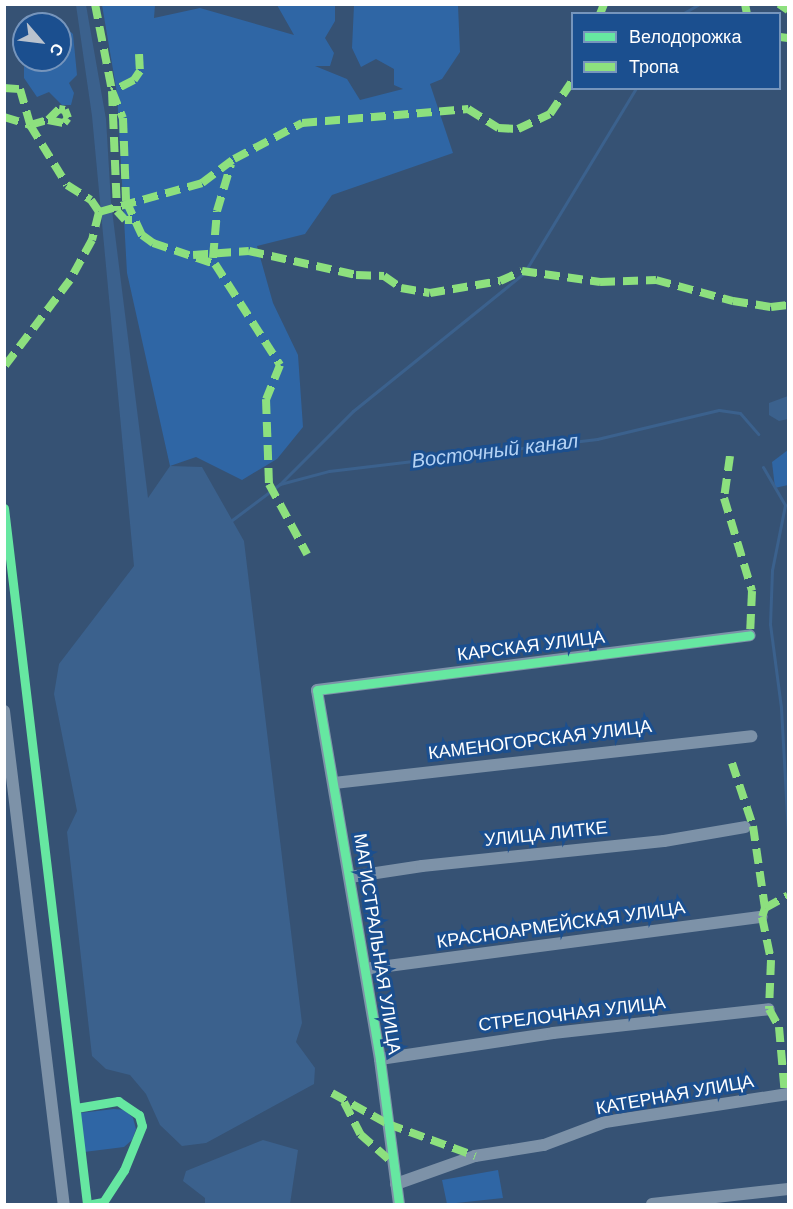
<!DOCTYPE html>
<html>
<head>
<meta charset="utf-8">
<style>
  body { margin:0 }
  #map { position:relative; width:793px; height:1209px; overflow:hidden; background:#365274; font-family:"DM Sans",sans-serif }
  div>[style] { position:absolute }
  [style*='--x'] { left:calc(var(--x)*1px); top:calc(var(--y)*1px); width:calc(var(--w)*1px); rotate:calc(var(--a)*1deg) }
  .green>* { inset:0; background:#2f66a5 }
  .water>* { inset:0; background:#3b618d }
  .stream>* { height:3px; margin:-1.5px; padding:0 1.5px; transform-origin:1.5px; border-radius:1.5px; background:#3b618d }
  .street>* { height:12px; margin:-6px; padding:0 6px; transform-origin:6px; border-radius:6px; background:#7d92a8 }
  .quiet>* { height:8px; margin-top:-4px; transform-origin:0; background:repeating-linear-gradient(90deg,#8de07e 0 15px,transparent 0 23px) }
  .cycleway>* { height:9px; margin:-4.5px; padding:0 4.5px; transform-origin:4.5px; border-radius:4.5px; background:#66e7a1 }
  span { translate:-50% -50%; white-space:nowrap; text-align:center; line-height:1.15; -webkit-text-stroke:6px #1b4f8f; paint-order:stroke }
  .street-label { font-size:18px; color:#fff }
  .water-label { font-size:20px; color:#b5d3f5; font-style:italic }
  .frame { position:absolute; inset:0; border:6px solid #fff; pointer-events:none }
  .legend { position:absolute; left:571px; top:12px; width:210px; height:78px; box-sizing:border-box; background:#1b4f8f; border:2px solid #7695bc; margin:0; padding:8px 10px; list-style:none; font-size:18px; color:#fff }
  .legend li { display:flex; align-items:center; gap:12px; height:30px }
  .legend b { width:30px; border:2px solid #7695bc }
  .north { position:absolute; left:12px; top:12px; width:60px; height:60px; box-sizing:border-box; background:#1b4f8f; border:2px solid #7695bc; border-radius:50%; rotate:118deg; font-size:16px; font-weight:700; line-height:24px; text-align:center; color:#fff }
  .north::after { content:''; display:block; margin:auto; width:21px; height:27px; background:#b9c2ce; clip-path:polygon(50% 0,100% 100%,50% 72%,0 100%) }
</style>
</head>
<body>
<div id="map">
  <div class="green">
    <i style="clip-path:polygon(102px 5px,155px 5px,154px 18px,200px 8px,294px 35px,277px 5px,335px 5px,335px 21px,325px 38px,334px 53px,330px 66px,315px 66px,347px 79px,360px 100px,403px 89px,394px 85px,394px 69px,376px 59px,361px 67px,352px 48px,354px 5px,458px 5px,460px 52px,442px 79px,430px 84px,453px 153px,332px 195px,305px 234px,257px 246px,273px 303px,298px 355px,303px 427px,277px 459px,242px 480px,196px 457px,170px 466px,127px 273px,117px 93px)"></i>
    <i style="clip-path:polygon(63px 25px,73px 34px,77px 75px,69px 83px,74px 93px,71px 105px,62px 105px,49px 92px,37px 97px,24px 78px,24px 60px,60px 60px,60px 27px)"></i>
    <i style="clip-path:polygon(788px 450px,788px 485px,775px 488px,772px 462px)"></i>
    <i style="clip-path:polygon(114px 1109px,125px 1110px,133px 1118px,136px 1129px,132px 1140px,124px 1147px,84px 1152px,80px 1113px)"></i>
    <i style="clip-path:polygon(498px 1170px,503px 1198px,447px 1204px,442px 1180px)"></i>
  </div>
  <div class="water">
    <i style="clip-path:polygon(86px 5px,106px 119px,111px 202px,148px 498px,170px 466px,202px 467px,244px 541px,302px 1023px,296px 1042px,315px 1068px,314px 1084px,206px 1143px,182px 1146px,160px 1125px,146px 1094px,130px 1075px,106px 1069px,92px 1056px,67px 832px,77px 811px,54px 694px,59px 664px,134px 566px,92px 116px,76px 5px)"></i>
    <i style="clip-path:polygon(788px 396px,788px 419px,779px 421px,769px 415px,769px 403px)"></i>
    <i style="clip-path:polygon(263px 1140px,298px 1150px,290px 1204px,205px 1204px,205px 1198px,183px 1181px,186px 1171px)"></i>
  </div>
  <div class="stream">
    <i style="--x:682;--y:14;--w:20;--a:-30"></i>
    <i style="--x:763;--y:467;--w:44;--a:59.9"></i>
    <i style="--x:785;--y:505;--w:66;--a:101.3"></i>
    <i style="--x:772;--y:570;--w:54;--a:92.1"></i>
    <i style="--x:770;--y:624;--w:85;--a:82.5"></i>
    <i style="--x:781;--y:708;--w:127;--a:86.8"></i>
    <i style="--x:280;--y:484;--w:103;--a:-45"></i>
    <i style="--x:353;--y:411;--w:220;--a:-38.9"></i>
    <i style="--x:524;--y:273;--w:216;--a:-58.8"></i>
    <i style="--x:232;--y:520;--w:60;--a:-36.9"></i>
    <i style="--x:280;--y:484;--w:51;--a:-14.9"></i>
    <i style="--x:329;--y:471;--w:270;--a:-6.8"></i>
    <i style="--x:597;--y:439;--w:125;--a:-13.4"></i>
    <i style="--x:719;--y:410;--w:21;--a:8"></i>
    <i style="--x:740;--y:413;--w:28;--a:49"></i>
  </div>
  <div class="street">
    <i style="--x:4;--y:711;--w:497;--a:83.1"></i>
    <i style="--x:334;--y:783;--w:420;--a:-6.4"></i>
    <i style="--x:350;--y:877;--w:73;--a:-8.7"></i>
    <i style="--x:422;--y:866;--w:243;--a:-5.9"></i>
    <i style="--x:664;--y:841;--w:82;--a:-9.8"></i>
    <i style="--x:365;--y:969;--w:400;--a:-7.5"></i>
    <i style="--x:380;--y:1059;--w:175;--a:-8.5"></i>
    <i style="--x:553;--y:1033;--w:217;--a:-6.3"></i>
    <i style="--x:396;--y:1184;--w:84;--a:-19.5"></i>
    <i style="--x:475;--y:1156;--w:70;--a:-9.1"></i>
    <i style="--x:544;--y:1145;--w:65;--a:-20.7"></i>
    <i style="--x:605;--y:1122;--w:185;--a:-8.7"></i>
    <i style="--x:399;--y:1204;--w:146;--a:-97.5"></i>
    <i style="--x:380;--y:1059;--w:374;--a:-99.7"></i>
    <i style="--x:317;--y:690;--w:436;--a:-7.2"></i>
    <i style="--x:652;--y:1204;--w:137;--a:-6.3"></i>
  </div>
  <div class="quiet">
    <i style="--x:95;--y:4;--w:89;--a:78.9"></i>
    <i style="--x:112;--y:91;--w:120;--a:87.6"></i>
    <i style="--x:117;--y:211;--w:12;--a:48"></i>
    <i style="--x:125;--y:220;--w:7;--a:0"></i>
    <i style="--x:745;--y:4;--w:10;--a:79"></i>
    <i style="--x:779;--y:4;--w:11;--a:34"></i>
    <i style="--x:600;--y:14;--w:11;--a:-68"></i>
    <i style="--x:780;--y:37;--w:8;--a:7"></i>
    <i style="--x:139;--y:54;--w:17;--a:87"></i>
    <i style="--x:140;--y:71;--w:11;--a:124"></i>
    <i style="--x:134;--y:80;--w:25;--a:153"></i>
    <i style="--x:112;--y:91;--w:29;--a:68"></i>
    <i style="--x:123;--y:118;--w:83;--a:87.9"></i>
    <i style="--x:126;--y:201;--w:38;--a:65"></i>
    <i style="--x:142;--y:235;--w:14;--a:36"></i>
    <i style="--x:153;--y:243;--w:65;--a:18.7"></i>
    <i style="--x:215;--y:264;--w:120;--a:57.2"></i>
    <i style="--x:280;--y:365;--w:37;--a:112"></i>
    <i style="--x:266;--y:399;--w:85;--a:88"></i>
    <i style="--x:269;--y:484;--w:80;--a:61.5"></i>
    <i style="--x:4;--y:88;--w:16;--a:4"></i>
    <i style="--x:20;--y:89;--w:37;--a:74"></i>
    <i style="--x:30;--y:125;--w:70;--a:58.3"></i>
    <i style="--x:67;--y:185;--w:28;--a:32"></i>
    <i style="--x:91;--y:200;--w:14;--a:56"></i>
    <i style="--x:99;--y:212;--w:29;--a:104"></i>
    <i style="--x:92;--y:240;--w:46;--a:118.8"></i>
    <i style="--x:70;--y:280;--w:109;--a:127.2"></i>
    <i style="--x:4;--y:117;--w:27;--a:17"></i>
    <i style="--x:30;--y:125;--w:19;--a:-16"></i>
    <i style="--x:48;--y:120;--w:16;--a:11"></i>
    <i style="--x:64;--y:123;--w:6;--a:-51"></i>
    <i style="--x:68;--y:118;--w:9;--a:-111"></i>
    <i style="--x:65;--y:110;--w:6;--a:-171"></i>
    <i style="--x:59;--y:109;--w:16;--a:135"></i>
    <i style="--x:99;--y:212;--w:107;--a:-15.7"></i>
    <i style="--x:202;--y:183;--w:40;--a:-37"></i>
    <i style="--x:234;--y:159;--w:77;--a:-27.9"></i>
    <i style="--x:302;--y:123;--w:167;--a:-4.8"></i>
    <i style="--x:468;--y:109;--w:36;--a:32"></i>
    <i style="--x:498;--y:128;--w:20;--a:3"></i>
    <i style="--x:518;--y:129;--w:35;--a:-25"></i>
    <i style="--x:550;--y:114;--w:40;--a:-56"></i>
    <i style="--x:193;--y:255;--w:56;--a:-4.1"></i>
    <i style="--x:249;--y:251;--w:110;--a:12.6"></i>
    <i style="--x:356;--y:275;--w:28;--a:2"></i>
    <i style="--x:384;--y:276;--w:21;--a:35"></i>
    <i style="--x:401;--y:288;--w:29;--a:10"></i>
    <i style="--x:430;--y:293;--w:71;--a:-9.7"></i>
    <i style="--x:500;--y:281;--w:24;--a:-24"></i>
    <i style="--x:522;--y:271;--w:79;--a:8"></i>
    <i style="--x:600;--y:282;--w:56;--a:-2"></i>
    <i style="--x:656;--y:280;--w:80;--a:15.3"></i>
    <i style="--x:733;--y:301;--w:38;--a:9"></i>
    <i style="--x:771;--y:307;--w:17;--a:-7"></i>
    <i style="--x:213;--y:258;--w:47;--a:-85.1"></i>
    <i style="--x:217;--y:211;--w:49;--a:-73.4"></i>
    <i style="--x:730;--y:456;--w:42;--a:98.1"></i>
    <i style="--x:724;--y:498;--w:97;--a:73.2"></i>
    <i style="--x:752;--y:591;--w:44;--a:92.6"></i>
    <i style="--x:732;--y:763;--w:66;--a:71.6"></i>
    <i style="--x:753;--y:826;--w:83;--a:81.7"></i>
    <i style="--x:765;--y:908;--w:9;--a:108"></i>
    <i style="--x:762;--y:917;--w:44;--a:78.2"></i>
    <i style="--x:771;--y:960;--w:49;--a:92.3"></i>
    <i style="--x:769;--y:1009;--w:21;--a:61"></i>
    <i style="--x:779;--y:1027;--w:68;--a:85"></i>
    <i style="--x:765;--y:908;--w:26;--a:-29"></i>
    <i style="--x:332;--y:1093;--w:64;--a:29"></i>
    <i style="--x:388;--y:1124;--w:93;--a:20.2"></i>
    <i style="--x:344;--y:1102;--w:36;--a:63"></i>
    <i style="--x:360;--y:1134;--w:45;--a:41.4"></i>
  </div>
  <div class="cycleway">
    <i style="--x:4;--y:508;--w:701;--a:83.2"></i>
    <i style="--x:76;--y:1108;--w:43;--a:-9.5"></i>
    <i style="--x:118;--y:1101;--w:25;--a:34"></i>
    <i style="--x:139;--y:1115;--w:11;--a:75"></i>
    <i style="--x:142;--y:1126;--w:48;--a:112.2"></i>
    <i style="--x:124;--y:1170;--w:38;--a:123"></i>
    <i style="--x:103;--y:1202;--w:11;--a:170"></i>
    <i style="--x:399;--y:1204;--w:146;--a:-97.5"></i>
    <i style="--x:380;--y:1059;--w:374;--a:-99.7"></i>
    <i style="--x:317;--y:690;--w:436;--a:-7.2"></i>
  </div>
  <div class="street-label">
    <span style="left:531px;top:646px;rotate:-7deg">КАРСКАЯ УЛИЦА</span>
    <span style="left:540px;top:740px;rotate:-7deg">КАМЕНОГОРСКАЯ УЛИЦА</span>
    <span style="left:546px;top:834px;rotate:-6deg">УЛИЦА ЛИТКЕ</span>
    <span style="left:561px;top:925px;rotate:-8deg">КРАСНОАРМЕЙСКАЯ УЛИЦА</span>
    <span style="left:377px;top:944px;rotate:81deg">МАГИСТРАЛЬНАЯ УЛИЦА</span>
    <span style="left:572px;top:1014px;rotate:-7deg">СТРЕЛОЧНАЯ УЛИЦА</span>
    <span style="left:675px;top:1095px;rotate:-10deg">КАТЕРНАЯ УЛИЦА</span>
  </div>
  <div class="water-label">
    <span style="left:495px;top:451px;rotate:-7deg">Восточный канал</span>
  </div>
  <div class="frame"></div>
  <ul class="legend">
  <li><b style="height:8px;background:#66e7a1"></b>Велодорожка</li>
  <li><b style="height:8px;background:#8de07e"></b>Тропа</li>
  </ul>
  <div class="north">С</div>
</div>
</body>
</html>
